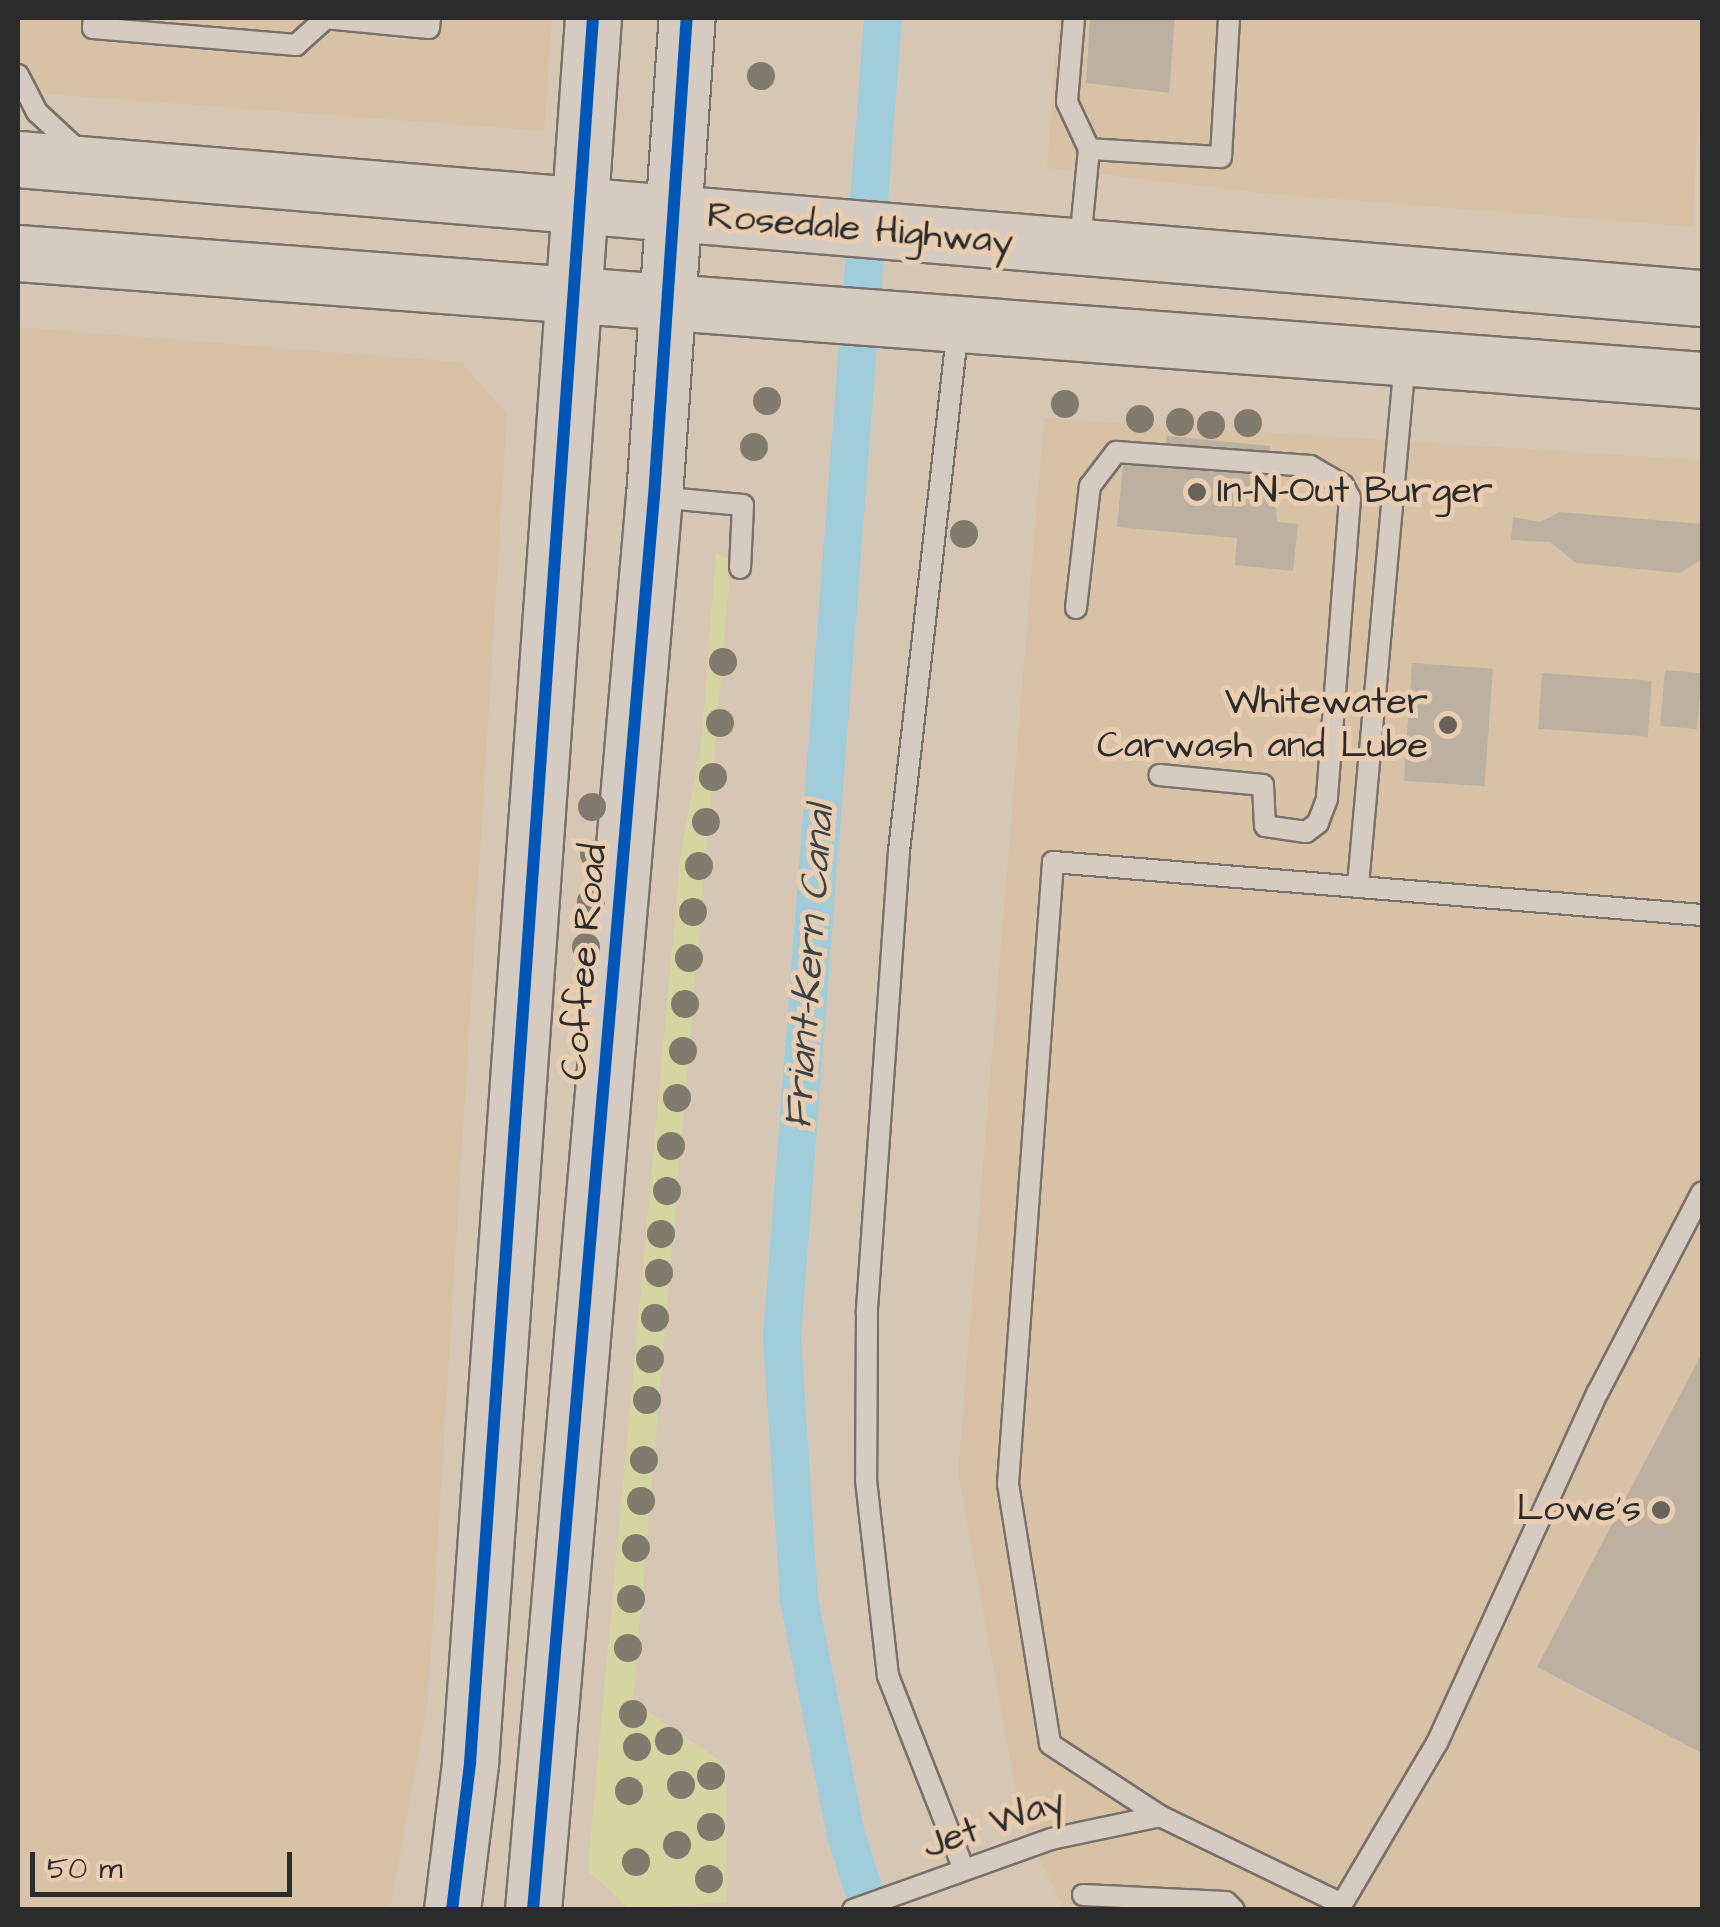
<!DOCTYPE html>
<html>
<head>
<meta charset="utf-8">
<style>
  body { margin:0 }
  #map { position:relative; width:1720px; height:1927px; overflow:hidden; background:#d6c7b4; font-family:"Architects Daughter",sans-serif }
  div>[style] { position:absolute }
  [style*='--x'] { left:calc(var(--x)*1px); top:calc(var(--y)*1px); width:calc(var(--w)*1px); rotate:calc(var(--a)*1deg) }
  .built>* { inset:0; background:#d7c2a6 }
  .green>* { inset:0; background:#d5d5a2 }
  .canal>* { height:38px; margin:-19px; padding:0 19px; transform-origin:19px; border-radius:19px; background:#a1cddb }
  .building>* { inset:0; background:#bcb0a1; transform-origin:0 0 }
  .roads { filter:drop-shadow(2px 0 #787169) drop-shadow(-2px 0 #787169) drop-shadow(0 2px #787169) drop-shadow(0 -2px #787169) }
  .lane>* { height:20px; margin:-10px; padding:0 10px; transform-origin:10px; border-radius:10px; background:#d6cbc0 }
  .secondary>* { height:55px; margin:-27.5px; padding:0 27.5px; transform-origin:27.5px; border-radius:27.5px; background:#d6cbc0 }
  .primary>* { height:55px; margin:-27.5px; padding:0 27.5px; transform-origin:27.5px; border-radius:27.5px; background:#d6cbc0 }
  .cycleway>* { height:12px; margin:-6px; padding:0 6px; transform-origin:6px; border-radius:6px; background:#0057b8 }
  .trees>* { width:28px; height:28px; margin:-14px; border-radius:50%; background:#817b6e }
  .dots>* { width:28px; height:28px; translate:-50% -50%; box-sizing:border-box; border:5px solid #e8cdb0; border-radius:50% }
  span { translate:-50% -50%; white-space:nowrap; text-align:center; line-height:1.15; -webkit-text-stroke:10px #e8cdb0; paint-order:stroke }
  .street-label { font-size:38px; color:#2b2b2b }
  .poi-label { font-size:38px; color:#2b2b2b }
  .left { translate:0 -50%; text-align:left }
  .right { translate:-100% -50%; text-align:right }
  .water-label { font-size:40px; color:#394448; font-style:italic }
  .frame { position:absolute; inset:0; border:20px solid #2b2b2b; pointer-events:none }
  .scale { position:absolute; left:30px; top:1852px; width:262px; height:45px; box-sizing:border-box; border:5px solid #2b2b2b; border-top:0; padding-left:12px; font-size:30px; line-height:35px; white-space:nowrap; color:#2b2b2b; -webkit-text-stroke:8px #e8cdb0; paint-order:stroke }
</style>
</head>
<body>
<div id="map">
  <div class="built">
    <i style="clip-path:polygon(18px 18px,552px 18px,544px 131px,18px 92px)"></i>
    <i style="clip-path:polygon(1058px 18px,1702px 18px,1693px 227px,1270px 194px,1047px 168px)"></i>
    <i style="clip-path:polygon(18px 327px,461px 362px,507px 414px,428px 1700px,390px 1909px,18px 1909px)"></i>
    <i style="clip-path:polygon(1044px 418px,1702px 460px,1702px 1909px,1064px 1909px,1021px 1820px,958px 1472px)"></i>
  </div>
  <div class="green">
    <i style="clip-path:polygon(716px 553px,731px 560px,633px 1701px,726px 1765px,727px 1902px,630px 1909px,589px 1872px,590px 1845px,681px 851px,701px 746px)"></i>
  </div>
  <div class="canal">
    <i style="--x:870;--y:1910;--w:79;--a:-107.7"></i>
    <i style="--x:846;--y:1835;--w:240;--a:-101.3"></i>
    <i style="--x:799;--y:1600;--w:264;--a:-93.7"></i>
    <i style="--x:782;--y:1337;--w:1323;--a:-85.62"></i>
  </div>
  <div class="building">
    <i style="clip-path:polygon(1090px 18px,1175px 18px,1169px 93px,1086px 83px)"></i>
    <i style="clip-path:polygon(1167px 436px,1270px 446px,1267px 480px,1274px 480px,1277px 522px,1298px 524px,1293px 571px,1235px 565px,1237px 538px,1117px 527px,1124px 456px,1164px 460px)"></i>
    <i style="clip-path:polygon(1560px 512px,1702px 524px,1702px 559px,1680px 573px,1576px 563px,1550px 542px,1511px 540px,1513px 517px,1540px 522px)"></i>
    <i style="left:1412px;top:663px;width:81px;height:118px;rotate:4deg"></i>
    <i style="left:1665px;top:670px;width:37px;height:56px;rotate:5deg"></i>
    <i style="left:1542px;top:673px;width:110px;height:56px;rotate:4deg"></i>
    <i style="clip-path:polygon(1702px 1353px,1702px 1753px,1537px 1667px)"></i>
  </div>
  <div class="roads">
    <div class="lane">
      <i style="--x:94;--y:18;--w:10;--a:96"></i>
      <i style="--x:93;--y:28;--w:204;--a:4.8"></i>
      <i style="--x:296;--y:45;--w:39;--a:-42"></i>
      <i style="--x:325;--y:18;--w:104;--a:5.5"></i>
      <i style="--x:429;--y:28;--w:10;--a:-84"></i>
      <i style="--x:1074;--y:18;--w:84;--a:94.8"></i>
      <i style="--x:1067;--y:102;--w:52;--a:64.9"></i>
      <i style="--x:1089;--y:149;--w:93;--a:95.5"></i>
      <i style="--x:18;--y:75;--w:42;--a:62.8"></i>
      <i style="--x:37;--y:112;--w:62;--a:43"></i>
      <i style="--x:1089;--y:149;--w:132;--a:3.5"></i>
      <i style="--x:1221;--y:157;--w:139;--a:-86.7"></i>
      <i style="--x:958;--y:327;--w:527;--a:96.42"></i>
      <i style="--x:899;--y:851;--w:463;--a:94"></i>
      <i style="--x:867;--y:1313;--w:167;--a:90.3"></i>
      <i style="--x:866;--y:1480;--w:197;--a:83.6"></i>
      <i style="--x:888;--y:1676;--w:208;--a:68.6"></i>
      <i style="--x:656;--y:497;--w:87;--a:5.3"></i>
      <i style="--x:743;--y:505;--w:63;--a:92.7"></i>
      <i style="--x:1076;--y:608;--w:123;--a:-83.5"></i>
      <i style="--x:1090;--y:486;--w:43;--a:-52.6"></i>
      <i style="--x:1116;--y:452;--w:195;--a:4.1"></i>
      <i style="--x:1310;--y:466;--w:38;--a:30"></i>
      <i style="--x:1343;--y:485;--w:15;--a:62"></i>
      <i style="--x:1350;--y:498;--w:302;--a:94.4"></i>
      <i style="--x:1327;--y:799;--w:26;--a:111"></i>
      <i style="--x:1318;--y:823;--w:15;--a:143"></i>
      <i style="--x:1306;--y:832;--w:41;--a:-171.7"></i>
      <i style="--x:1265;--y:826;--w:41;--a:-92.8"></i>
      <i style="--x:1263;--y:785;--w:104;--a:-174.5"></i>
      <i style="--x:1358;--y:885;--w:527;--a:-84.88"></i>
      <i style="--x:1702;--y:915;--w:651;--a:-175.33"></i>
      <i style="--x:1053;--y:862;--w:624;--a:94.14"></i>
      <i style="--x:1008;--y:1484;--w:263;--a:80.8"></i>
      <i style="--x:1050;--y:1744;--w:131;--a:33.2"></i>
      <i style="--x:1160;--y:1816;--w:202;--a:25.8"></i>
      <i style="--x:1342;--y:1904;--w:187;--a:-59.5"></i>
      <i style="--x:1437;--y:1743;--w:386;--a:-65.4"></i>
      <i style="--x:1598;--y:1392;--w:225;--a:-62.5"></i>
      <i style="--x:1083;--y:1895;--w:143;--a:2.8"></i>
      <i style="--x:1226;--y:1902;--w:11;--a:45"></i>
      <i style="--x:853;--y:1910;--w:210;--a:-19.7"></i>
      <i style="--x:1051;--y:1839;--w:111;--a:-11.9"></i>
    </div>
    <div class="secondary">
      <i style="--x:452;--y:1910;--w:148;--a:-83"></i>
      <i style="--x:470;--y:1763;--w:1749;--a:-85.97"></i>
      <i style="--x:533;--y:1910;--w:1418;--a:-85.11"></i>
      <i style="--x:654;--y:497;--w:480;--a:-86.1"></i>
    </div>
    <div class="primary">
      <i style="--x:18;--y:159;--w:1690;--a:4.72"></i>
      <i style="--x:18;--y:253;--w:1689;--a:4.31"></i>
    </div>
  </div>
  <div class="cycleway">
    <i style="--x:452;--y:1910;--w:148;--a:-83"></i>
    <i style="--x:470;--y:1763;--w:1749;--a:-85.97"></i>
    <i style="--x:533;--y:1910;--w:1418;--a:-85.11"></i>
    <i style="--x:654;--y:497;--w:480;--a:-86.1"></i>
  </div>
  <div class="trees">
    <i style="left:761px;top:76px"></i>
    <i style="left:767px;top:401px"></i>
    <i style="left:1065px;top:404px"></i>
    <i style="left:1140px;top:419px"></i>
    <i style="left:1180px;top:422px"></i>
    <i style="left:1248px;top:423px"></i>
    <i style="left:1211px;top:425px"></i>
    <i style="left:754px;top:447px"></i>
    <i style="left:964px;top:534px"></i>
    <i style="left:723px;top:662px"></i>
    <i style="left:720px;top:723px"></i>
    <i style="left:713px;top:777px"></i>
    <i style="left:592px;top:807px"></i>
    <i style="left:706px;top:822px"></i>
    <i style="left:594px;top:854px"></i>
    <i style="left:699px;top:866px"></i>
    <i style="left:591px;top:902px"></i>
    <i style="left:693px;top:912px"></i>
    <i style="left:586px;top:947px"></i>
    <i style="left:689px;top:958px"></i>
    <i style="left:685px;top:1004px"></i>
    <i style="left:683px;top:1051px"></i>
    <i style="left:677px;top:1098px"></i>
    <i style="left:671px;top:1146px"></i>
    <i style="left:667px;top:1191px"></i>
    <i style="left:661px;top:1234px"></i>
    <i style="left:659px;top:1273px"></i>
    <i style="left:655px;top:1318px"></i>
    <i style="left:650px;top:1359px"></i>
    <i style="left:647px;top:1400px"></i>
    <i style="left:644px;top:1460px"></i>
    <i style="left:641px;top:1501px"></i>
    <i style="left:636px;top:1548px"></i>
    <i style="left:631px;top:1599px"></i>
    <i style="left:628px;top:1648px"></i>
    <i style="left:633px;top:1714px"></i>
    <i style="left:669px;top:1741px"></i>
    <i style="left:637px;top:1747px"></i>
    <i style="left:711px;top:1776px"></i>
    <i style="left:681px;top:1785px"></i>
    <i style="left:629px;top:1791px"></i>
    <i style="left:711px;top:1827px"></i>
    <i style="left:677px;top:1845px"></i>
    <i style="left:636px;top:1862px"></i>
    <i style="left:709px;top:1879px"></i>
  </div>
  <div class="dots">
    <i style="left:1197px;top:492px;background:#67625b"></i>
    <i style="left:1448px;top:725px;background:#67625b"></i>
    <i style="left:1661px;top:1510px;background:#67625b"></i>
  </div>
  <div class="street-label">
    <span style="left:860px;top:230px;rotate:5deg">Rosedale Highway</span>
    <span style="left:585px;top:962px;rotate:-85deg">Coffee Road</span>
    <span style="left:994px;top:1824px;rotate:-19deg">Jet Way</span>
  </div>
  <div class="poi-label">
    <span class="left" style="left:1217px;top:492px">In-N-Out Burger</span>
    <span class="right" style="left:1428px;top:725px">Whitewater<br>Carwash and Lube</span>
    <span class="right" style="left:1641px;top:1510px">Lowe's</span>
  </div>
  <div class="water-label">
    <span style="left:810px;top:967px;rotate:-86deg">Friant-Kern Canal</span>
  </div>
  <div class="frame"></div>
  <div class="scale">50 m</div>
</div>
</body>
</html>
